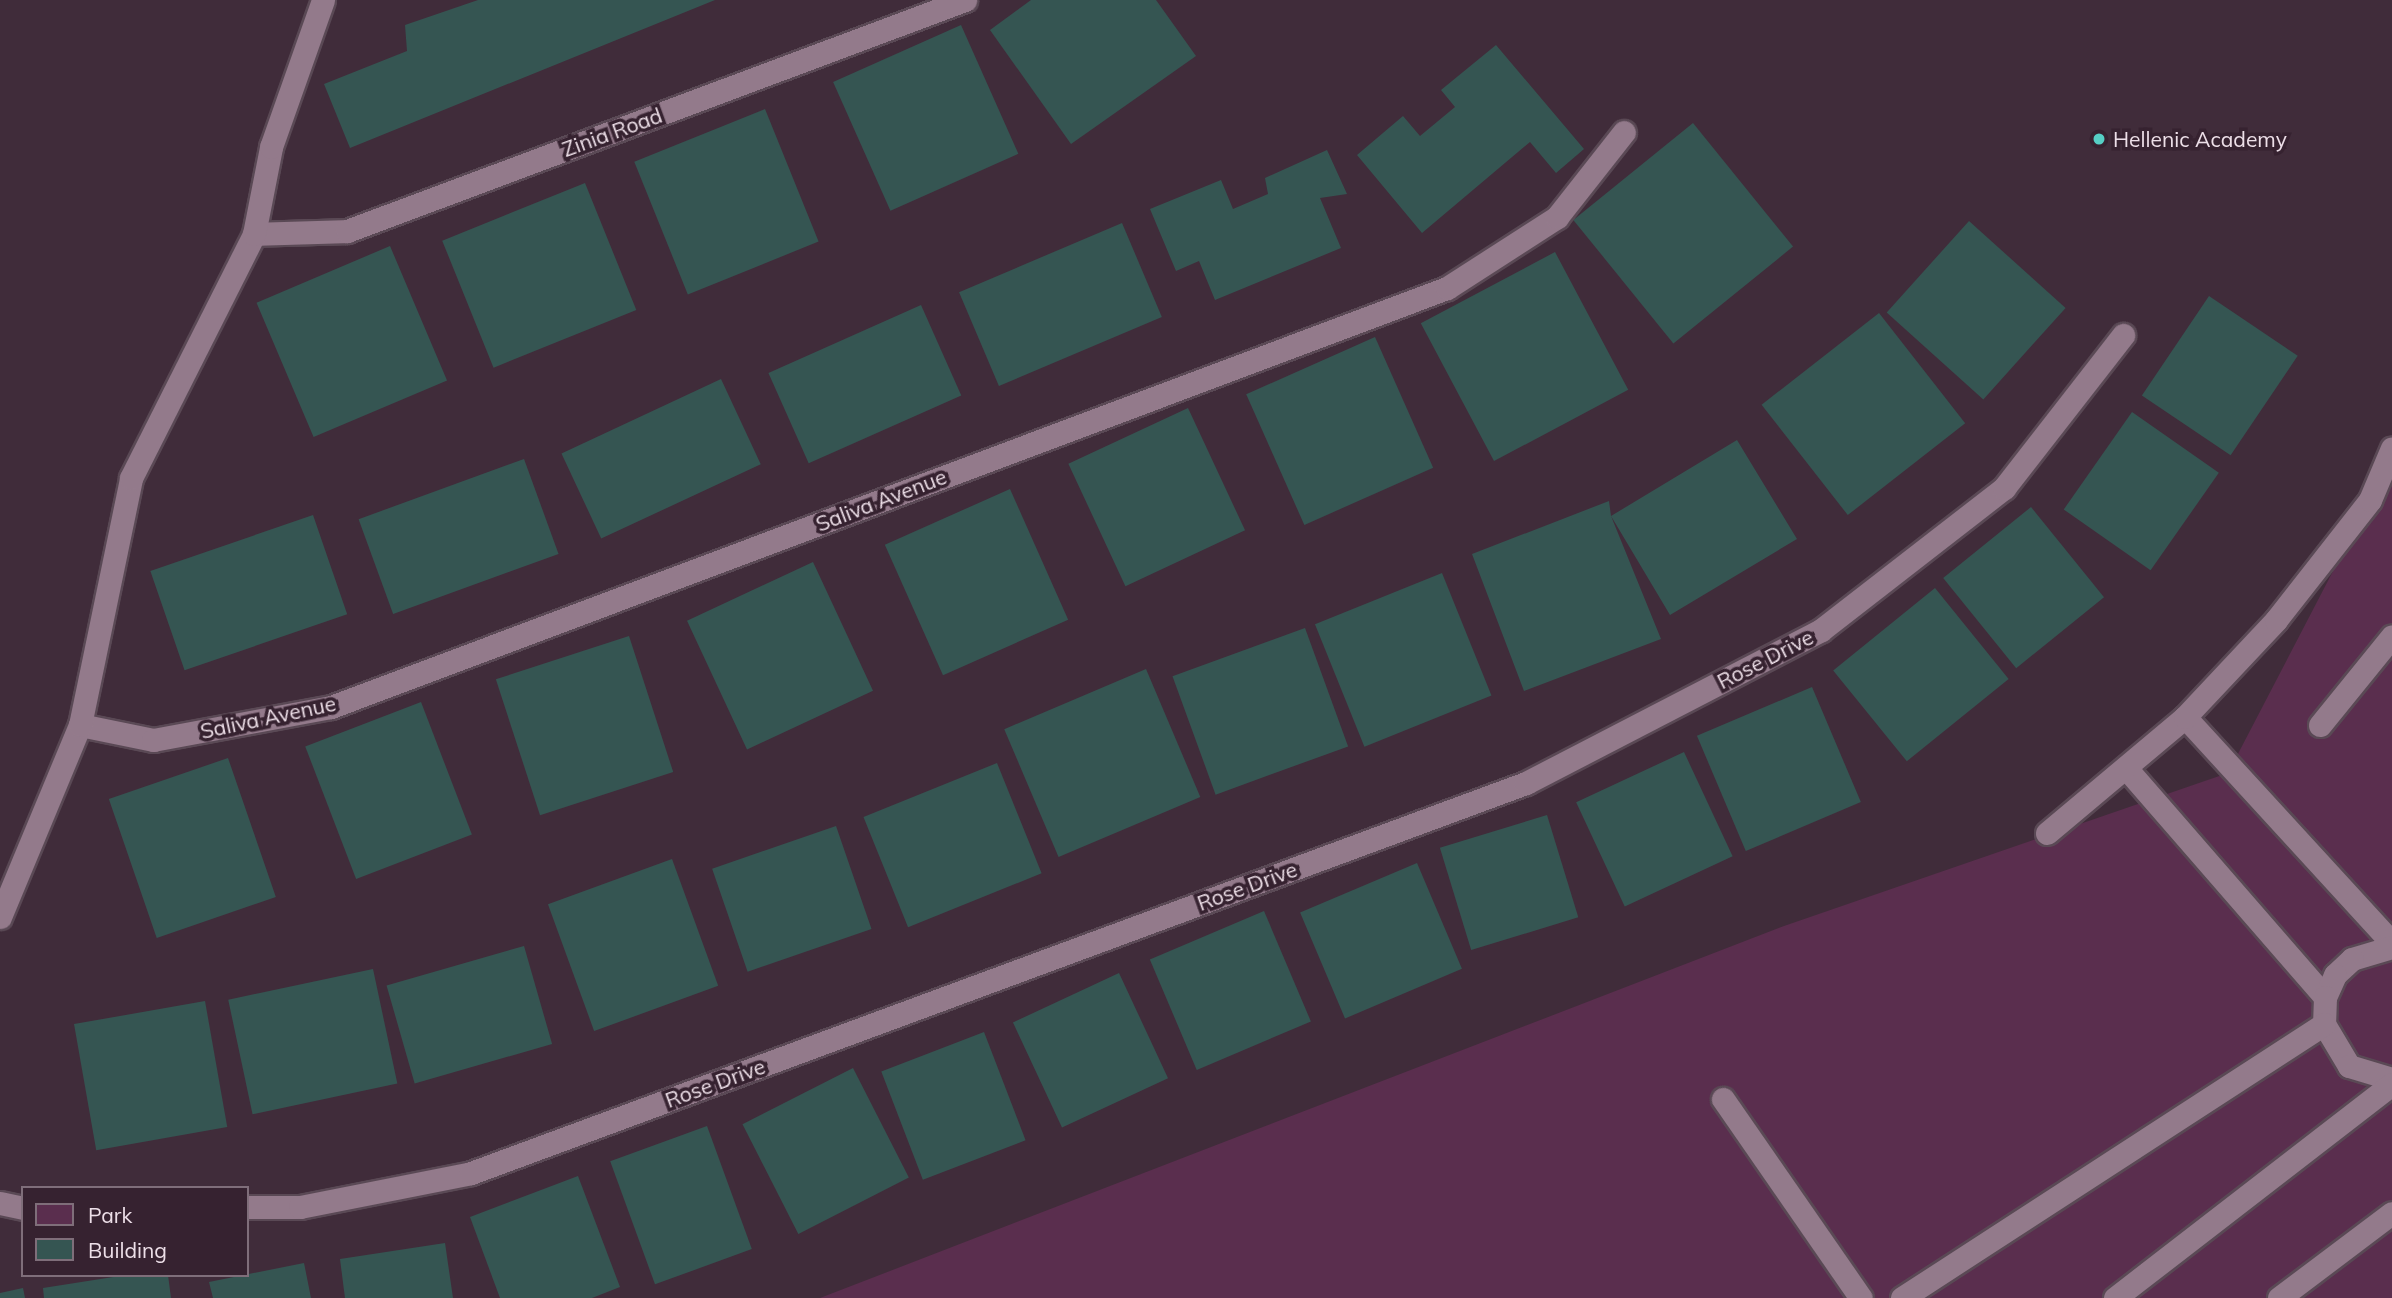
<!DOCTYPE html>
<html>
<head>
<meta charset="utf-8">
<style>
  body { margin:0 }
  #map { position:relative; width:2392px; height:1298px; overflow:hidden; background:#402c3a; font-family:Mulish,sans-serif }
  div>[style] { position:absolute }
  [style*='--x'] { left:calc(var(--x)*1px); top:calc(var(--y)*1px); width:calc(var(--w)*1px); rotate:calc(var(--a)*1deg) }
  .green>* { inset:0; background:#5a2e4e }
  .building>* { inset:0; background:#355552; transform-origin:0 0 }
  .roads { filter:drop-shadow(2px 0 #5a4955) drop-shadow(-2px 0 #5a4955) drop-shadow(0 2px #5a4955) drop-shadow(0 -2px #5a4955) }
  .lane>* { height:23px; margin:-11.5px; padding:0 11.5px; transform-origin:11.5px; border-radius:11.5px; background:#937a8b }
  .dots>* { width:19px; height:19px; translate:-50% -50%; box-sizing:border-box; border:4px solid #362230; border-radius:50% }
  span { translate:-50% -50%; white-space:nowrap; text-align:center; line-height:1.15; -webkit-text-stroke:7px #362230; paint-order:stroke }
  .street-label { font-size:21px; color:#eddfe8 }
  .poi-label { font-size:21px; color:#eddfe8 }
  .left { translate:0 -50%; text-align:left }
  .legend { position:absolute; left:21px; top:1186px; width:228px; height:91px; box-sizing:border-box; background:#362230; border:2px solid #7f6e7a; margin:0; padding:9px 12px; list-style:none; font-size:21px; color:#eddfe8 }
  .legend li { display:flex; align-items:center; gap:14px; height:35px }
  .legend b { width:35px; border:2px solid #7f6e7a }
</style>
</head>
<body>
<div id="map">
  <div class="green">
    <i style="clip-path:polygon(2392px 439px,2392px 1298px,820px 1298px,1784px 926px,2228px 773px,2370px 500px)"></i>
  </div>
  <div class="building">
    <i style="clip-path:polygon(478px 0,715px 0,350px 148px,324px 84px,407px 51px,405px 25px)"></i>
    <i style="clip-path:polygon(1031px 0,1156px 0,1196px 56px,1071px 144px,990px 30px)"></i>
    <i style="left:961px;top:25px;width:141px;height:140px;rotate:66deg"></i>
    <i style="clip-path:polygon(1496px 45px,1584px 149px,1556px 173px,1530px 142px,1422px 233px,1357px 155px,1403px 116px,1420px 136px,1455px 107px,1441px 90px)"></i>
    <i style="left:765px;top:109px;width:143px;height:141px;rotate:68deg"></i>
    <i style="left:1693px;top:123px;width:159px;height:154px;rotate:51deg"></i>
    <i style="clip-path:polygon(1327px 150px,1347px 194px,1320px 198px,1341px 248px,1215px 300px,1199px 261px,1176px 271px,1150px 209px,1221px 180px,1233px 209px,1268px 194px,1265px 178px)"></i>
    <i style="left:585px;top:183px;width:137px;height:154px;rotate:68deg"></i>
    <i style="left:1969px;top:221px;width:130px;height:123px;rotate:42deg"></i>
    <i style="left:1122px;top:223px;width:102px;height:177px;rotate:67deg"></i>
    <i style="left:390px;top:246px;width:146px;height:145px;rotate:67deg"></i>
    <i style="left:1555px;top:252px;width:156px;height:152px;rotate:62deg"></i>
    <i style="left:2209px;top:296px;width:107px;height:120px;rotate:34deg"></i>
    <i style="left:921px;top:305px;width:99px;height:167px;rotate:66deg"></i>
    <i style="left:1879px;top:313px;width:140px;height:149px;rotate:52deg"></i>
    <i style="left:1375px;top:337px;width:143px;height:141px;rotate:66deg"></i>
    <i style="left:721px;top:379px;width:94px;height:176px;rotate:65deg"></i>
    <i style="left:1188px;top:408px;width:135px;height:132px;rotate:65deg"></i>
    <i style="left:2132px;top:412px;width:106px;height:119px;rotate:35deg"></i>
    <i style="clip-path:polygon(1737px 440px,1797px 539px,1670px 615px,1611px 516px,1661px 639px,1524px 691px,1472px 554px,1609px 501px,1611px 516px)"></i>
    <i style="left:524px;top:459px;width:101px;height:176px;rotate:70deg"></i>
    <i style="left:1010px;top:489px;width:143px;height:137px;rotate:66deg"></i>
    <i style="left:2031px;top:507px;width:116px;height:113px;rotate:51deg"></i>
    <i style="left:313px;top:515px;width:105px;height:172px;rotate:71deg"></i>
    <i style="left:813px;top:562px;width:142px;height:139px;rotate:65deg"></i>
    <i style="left:1442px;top:573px;width:132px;height:137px;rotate:68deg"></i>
    <i style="left:1935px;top:588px;width:117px;height:131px;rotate:51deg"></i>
    <i style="left:1305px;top:628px;width:126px;height:141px;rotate:70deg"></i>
    <i style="left:629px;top:636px;width:143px;height:140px;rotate:72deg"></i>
    <i style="left:1146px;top:669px;width:139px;height:154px;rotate:67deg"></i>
    <i style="left:1812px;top:687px;width:125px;height:125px;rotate:67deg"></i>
    <i style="left:421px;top:702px;width:142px;height:124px;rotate:69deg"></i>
    <i style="left:1684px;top:752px;width:115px;height:119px;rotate:65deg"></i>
    <i style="left:228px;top:758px;width:147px;height:126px;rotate:71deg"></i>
    <i style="left:997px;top:763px;width:119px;height:144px;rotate:68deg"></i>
    <i style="left:1547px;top:815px;width:107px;height:112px;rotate:73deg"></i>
    <i style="left:836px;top:826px;width:109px;height:131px;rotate:71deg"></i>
    <i style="left:672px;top:859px;width:135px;height:132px;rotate:70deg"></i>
    <i style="left:1417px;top:863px;width:115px;height:127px;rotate:67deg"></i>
    <i style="left:1264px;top:911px;width:120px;height:124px;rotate:67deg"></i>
    <i style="left:524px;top:946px;width:102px;height:143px;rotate:74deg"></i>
    <i style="left:373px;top:969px;width:117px;height:148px;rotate:78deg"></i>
    <i style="left:1119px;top:973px;width:116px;height:117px;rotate:65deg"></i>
    <i style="left:205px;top:1001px;width:128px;height:133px;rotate:80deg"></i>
    <i style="left:984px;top:1032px;width:116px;height:110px;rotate:69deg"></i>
    <i style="left:853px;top:1068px;width:123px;height:124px;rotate:63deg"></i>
    <i style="left:707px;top:1126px;width:131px;height:103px;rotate:70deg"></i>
    <i style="clip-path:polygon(578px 1176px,620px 1287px,592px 1298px,500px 1298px,470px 1217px)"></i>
    <i style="clip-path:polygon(445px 1243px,453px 1298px,345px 1298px,340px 1259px)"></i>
    <i style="clip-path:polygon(304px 1263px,311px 1298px,213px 1298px,209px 1282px)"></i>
    <i style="clip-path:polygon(126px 1275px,168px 1275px,171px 1298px,44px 1298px,43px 1288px)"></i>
    <i style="clip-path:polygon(23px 1288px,25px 1298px,0 1298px,0 1293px)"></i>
  </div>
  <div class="roads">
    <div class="lane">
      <i style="--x:254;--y:234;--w:93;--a:-1.8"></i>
      <i style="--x:347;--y:231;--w:660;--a:-20.5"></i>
      <i style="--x:2185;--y:717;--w:306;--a:47.5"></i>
      <i style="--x:80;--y:725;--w:75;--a:11.6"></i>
      <i style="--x:153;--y:740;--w:181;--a:-10.5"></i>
      <i style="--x:331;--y:707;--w:1192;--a:-20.58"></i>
      <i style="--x:1447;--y:288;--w:131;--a:-32.8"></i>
      <i style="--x:1557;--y:217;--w:108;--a:-51.8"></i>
      <i style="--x:2320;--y:725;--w:114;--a:-51"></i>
      <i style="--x:2126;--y:768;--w:303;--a:49"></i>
      <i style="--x:2047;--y:833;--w:180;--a:-40"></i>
      <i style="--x:2185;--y:717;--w:133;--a:-46.8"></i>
      <i style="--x:2276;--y:620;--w:152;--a:-51.9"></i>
      <i style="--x:2370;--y:500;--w:56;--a:-67.1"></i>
      <i style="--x:0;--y:917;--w:208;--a:-67.4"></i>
      <i style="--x:80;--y:725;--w:252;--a:-78.3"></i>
      <i style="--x:131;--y:478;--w:273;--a:-63.2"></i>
      <i style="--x:254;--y:234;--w:89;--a:-78.9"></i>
      <i style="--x:271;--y:147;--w:156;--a:-70.5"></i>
      <i style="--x:2392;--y:947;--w:42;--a:163.3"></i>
      <i style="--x:2352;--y:959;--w:23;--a:137"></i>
      <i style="--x:2335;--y:975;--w:24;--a:114"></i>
      <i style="--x:2325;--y:997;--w:27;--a:92"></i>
      <i style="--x:2324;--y:1024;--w:49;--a:59.2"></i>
      <i style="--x:2349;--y:1066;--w:45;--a:16.8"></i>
      <i style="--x:1723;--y:1099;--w:242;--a:55.3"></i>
      <i style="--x:0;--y:1203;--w:24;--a:12"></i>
      <i style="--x:247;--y:1207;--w:53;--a:0"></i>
      <i style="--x:300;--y:1207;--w:174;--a:-11.2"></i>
      <i style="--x:471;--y:1173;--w:1125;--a:-20.29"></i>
      <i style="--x:1526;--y:783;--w:332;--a:-27.4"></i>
      <i style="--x:1821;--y:630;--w:232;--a:-37.8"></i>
      <i style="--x:2004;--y:488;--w:194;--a:-52.1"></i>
      <i style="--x:1902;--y:1298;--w:503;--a:-33"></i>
      <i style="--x:2115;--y:1298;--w:350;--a:-37.7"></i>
      <i style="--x:2279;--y:1298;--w:141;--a:-37"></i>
    </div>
  </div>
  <div class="dots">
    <i style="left:2099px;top:139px;background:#56cec4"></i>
  </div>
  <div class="street-label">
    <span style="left:612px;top:132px;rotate:-20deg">Zinia Road</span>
    <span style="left:881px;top:500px;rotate:-21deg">Saliva Avenue</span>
    <span style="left:1765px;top:659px;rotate:-27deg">Rose Drive</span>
    <span style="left:268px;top:717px;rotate:-12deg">Saliva Avenue</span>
    <span style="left:1247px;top:886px;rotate:-20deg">Rose Drive</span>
    <span style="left:715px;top:1083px;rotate:-20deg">Rose Drive</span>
  </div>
  <div class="poi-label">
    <span class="left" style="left:2113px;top:139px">Hellenic Academy</span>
  </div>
  <ul class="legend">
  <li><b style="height:19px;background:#5a2e4e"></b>Park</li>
  <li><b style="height:19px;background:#355552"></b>Building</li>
  </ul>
</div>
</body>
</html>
